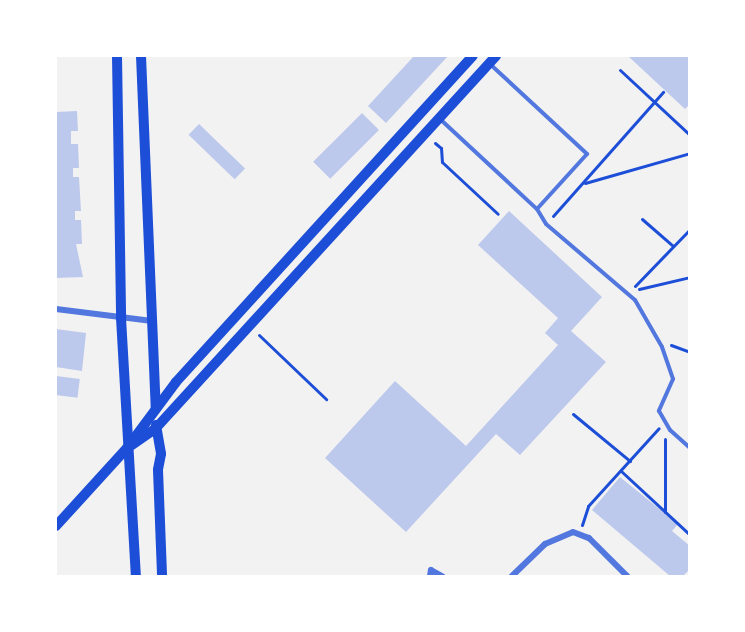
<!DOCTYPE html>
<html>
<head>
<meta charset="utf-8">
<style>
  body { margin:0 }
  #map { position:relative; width:745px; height:632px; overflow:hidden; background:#f2f2f2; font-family:Bitter,serif }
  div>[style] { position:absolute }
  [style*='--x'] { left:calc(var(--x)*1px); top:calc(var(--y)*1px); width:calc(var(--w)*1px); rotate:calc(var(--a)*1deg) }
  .building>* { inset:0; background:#bdc9ec; transform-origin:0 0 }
  .path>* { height:3px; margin:-1.5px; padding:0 1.5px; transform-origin:1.5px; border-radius:1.5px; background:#1d4ed8 }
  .service>* { height:4px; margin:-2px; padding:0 2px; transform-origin:2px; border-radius:2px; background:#5277de }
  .minor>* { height:6px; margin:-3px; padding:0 3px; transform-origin:3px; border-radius:3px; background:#5277de }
  .secondary>* { height:10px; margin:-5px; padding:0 5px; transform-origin:5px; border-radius:5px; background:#1d4ed8 }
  span { translate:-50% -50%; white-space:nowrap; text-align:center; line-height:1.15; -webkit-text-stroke:6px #fff; paint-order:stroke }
  .frame { position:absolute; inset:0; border:57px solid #fff; pointer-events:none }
</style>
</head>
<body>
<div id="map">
  <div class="building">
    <i style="clip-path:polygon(414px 56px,448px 56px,386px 123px,368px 106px)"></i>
    <i style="clip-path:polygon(628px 56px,690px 56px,690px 104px,685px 109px)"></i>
    <i style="clip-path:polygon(77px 111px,78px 131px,71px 131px,71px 144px,78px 144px,79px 168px,73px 168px,73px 177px,79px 177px,81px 211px,75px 211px,75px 220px,81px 220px,82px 244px,76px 244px,83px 277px,56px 278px,56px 112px)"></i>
    <i style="left:362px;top:113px;width:24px;height:69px;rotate:45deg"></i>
    <i style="left:199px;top:124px;width:64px;height:15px;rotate:44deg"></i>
    <i style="clip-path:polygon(509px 211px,602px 297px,571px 331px,606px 362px,520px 455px,496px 434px,406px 532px,325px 458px,395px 381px,466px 446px,558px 345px,545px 333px,558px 318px,478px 245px)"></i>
    <i style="clip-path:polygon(56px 329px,86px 333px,82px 371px,56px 367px)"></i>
    <i style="left:56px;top:376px;width:24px;height:19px;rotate:7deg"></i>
    <i style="clip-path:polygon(620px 477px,678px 524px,672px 531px,690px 546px,690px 569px,683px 576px,670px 576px,592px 510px)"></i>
  </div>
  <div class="path">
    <i style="--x:620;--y:70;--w:96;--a:42.9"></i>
    <i style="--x:435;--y:143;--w:8;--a:40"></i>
    <i style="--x:441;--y:148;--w:14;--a:86"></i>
    <i style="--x:442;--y:162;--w:76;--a:42.9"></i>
    <i style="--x:690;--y:179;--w:16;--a:90"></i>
    <i style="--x:585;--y:183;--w:109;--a:-15.9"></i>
    <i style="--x:553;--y:216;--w:166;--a:-48.4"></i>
    <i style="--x:642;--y:219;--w:41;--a:41.1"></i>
    <i style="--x:635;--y:286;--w:79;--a:-46"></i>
    <i style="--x:639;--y:289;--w:52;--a:-13.2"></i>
    <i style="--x:259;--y:335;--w:93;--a:43.7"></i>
    <i style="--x:671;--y:345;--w:20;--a:20"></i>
    <i style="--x:573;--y:414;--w:74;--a:39.5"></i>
    <i style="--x:621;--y:471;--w:94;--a:42.8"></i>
    <i style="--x:665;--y:512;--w:73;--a:-90"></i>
    <i style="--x:582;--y:525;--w:20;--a:-72"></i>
    <i style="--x:588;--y:506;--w:105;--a:-47.7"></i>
  </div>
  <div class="service">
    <i style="--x:491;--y:65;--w:131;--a:42.8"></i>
    <i style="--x:587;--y:154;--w:74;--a:132.3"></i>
    <i style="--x:440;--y:119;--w:132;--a:42.9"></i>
    <i style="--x:537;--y:209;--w:17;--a:59"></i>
    <i style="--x:546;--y:224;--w:117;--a:40.5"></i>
    <i style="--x:635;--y:300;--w:54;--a:60.1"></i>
    <i style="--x:662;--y:347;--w:34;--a:71"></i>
    <i style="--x:673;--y:379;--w:35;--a:114"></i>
    <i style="--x:659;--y:411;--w:22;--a:60"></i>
    <i style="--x:670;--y:430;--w:27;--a:42"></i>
  </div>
  <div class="minor">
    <i style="--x:56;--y:309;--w:97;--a:7.1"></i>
    <i style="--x:430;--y:576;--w:6;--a:-81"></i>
    <i style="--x:431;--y:570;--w:13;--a:29"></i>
    <i style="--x:512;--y:576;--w:46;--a:-44.1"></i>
    <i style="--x:545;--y:544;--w:30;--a:-23"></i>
    <i style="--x:573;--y:532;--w:17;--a:21"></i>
    <i style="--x:589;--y:538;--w:54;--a:45"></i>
  </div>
  <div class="secondary">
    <i style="--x:117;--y:56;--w:262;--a:89.1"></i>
    <i style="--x:121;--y:318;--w:258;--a:86.7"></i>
    <i style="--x:141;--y:56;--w:353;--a:87.6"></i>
    <i style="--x:156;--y:425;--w:29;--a:80"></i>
    <i style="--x:161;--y:454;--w:16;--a:101"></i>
    <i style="--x:158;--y:470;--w:106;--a:87.8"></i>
    <i style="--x:132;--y:445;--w:29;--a:-35"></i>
    <i style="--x:156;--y:428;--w:504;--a:-47.57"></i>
    <i style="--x:56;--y:526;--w:105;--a:-47.7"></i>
    <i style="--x:127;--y:448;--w:82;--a:-53.4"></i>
    <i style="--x:176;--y:382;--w:441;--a:-47.7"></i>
  </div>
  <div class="frame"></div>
</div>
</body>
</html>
